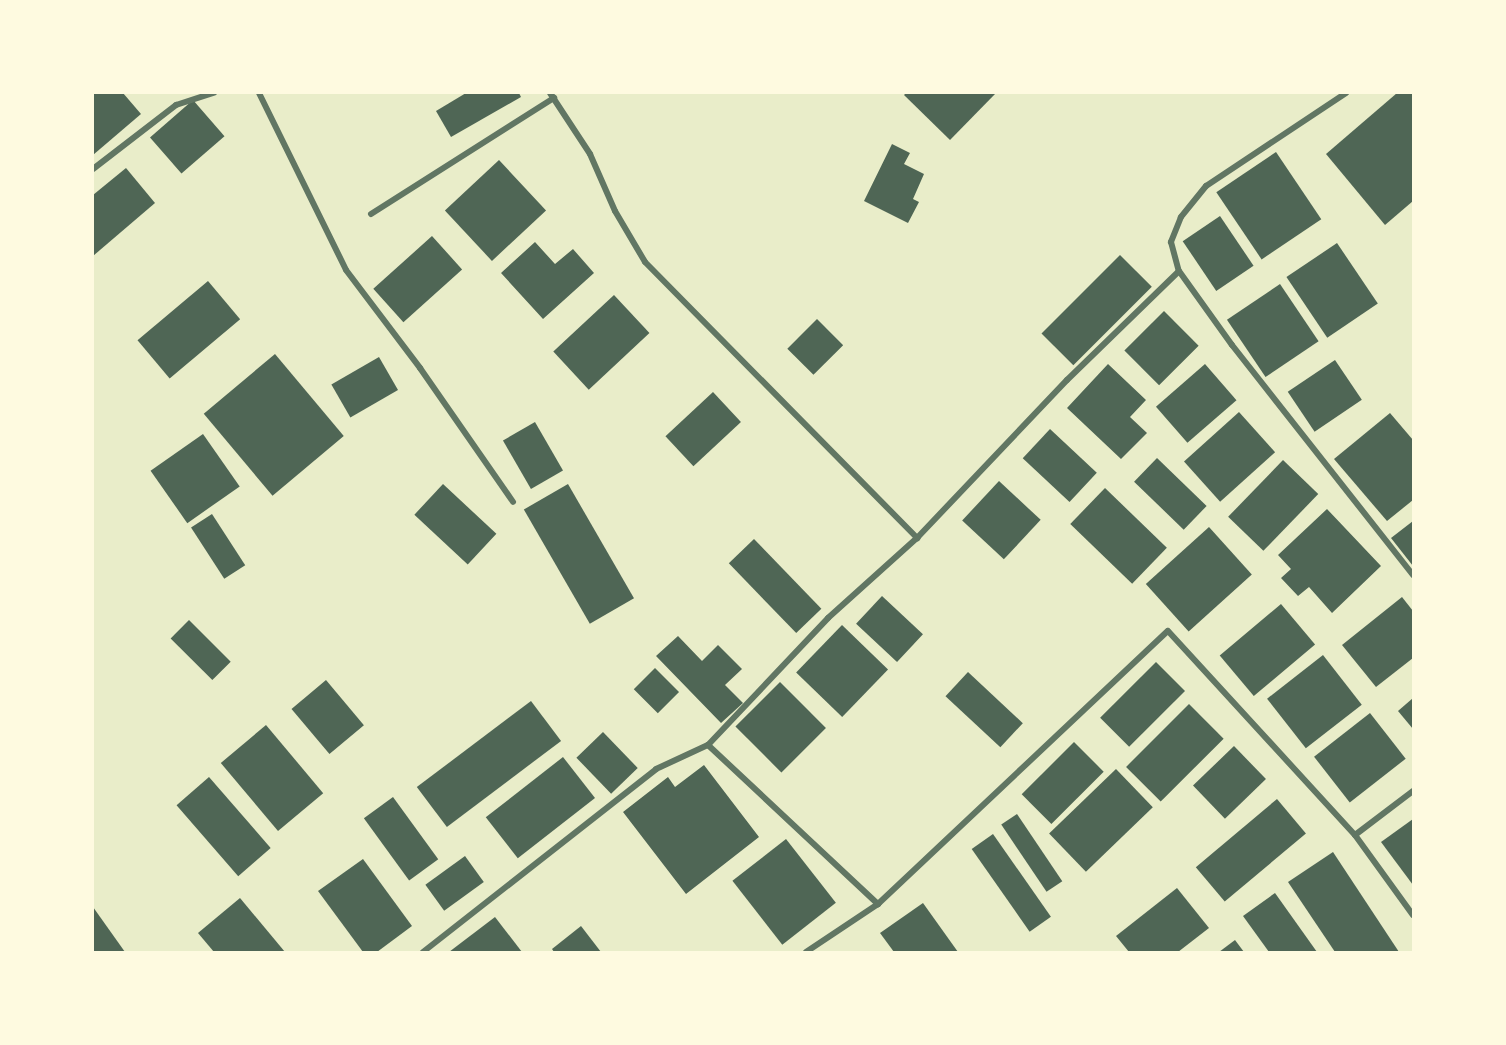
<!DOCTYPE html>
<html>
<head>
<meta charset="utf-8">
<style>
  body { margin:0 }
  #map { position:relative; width:1506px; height:1045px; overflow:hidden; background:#e9edc9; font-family:Arial,sans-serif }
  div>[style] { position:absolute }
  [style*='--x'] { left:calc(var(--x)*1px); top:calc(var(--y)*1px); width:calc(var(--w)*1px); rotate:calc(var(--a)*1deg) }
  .building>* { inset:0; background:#4f6655; transform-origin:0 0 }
  .minor>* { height:6px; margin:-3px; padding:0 3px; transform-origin:3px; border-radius:3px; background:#617663 }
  span { translate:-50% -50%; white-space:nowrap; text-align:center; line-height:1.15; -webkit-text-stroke:5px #fefae0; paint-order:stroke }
  .frame { position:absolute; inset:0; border:94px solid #fefae0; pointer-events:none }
</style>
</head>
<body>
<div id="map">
  <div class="building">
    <i style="clip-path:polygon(93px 93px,123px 93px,141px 114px,93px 155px)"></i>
    <i style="clip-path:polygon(466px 93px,519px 93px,521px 97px,451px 137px,436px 111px)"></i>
    <i style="clip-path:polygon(906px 93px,996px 93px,950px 140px,904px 95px)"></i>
    <i style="clip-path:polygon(1397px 93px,1413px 93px,1413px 201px,1385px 225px,1326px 154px)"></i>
    <i style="left:193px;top:100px;width:48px;height:57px;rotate:49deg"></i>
    <i style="clip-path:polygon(892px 144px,910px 153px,904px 164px,924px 174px,913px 199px,919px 202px,908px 223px,864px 201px)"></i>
    <i style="left:1276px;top:152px;width:81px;height:72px;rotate:56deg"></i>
    <i style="left:499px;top:160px;width:69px;height:74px;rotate:47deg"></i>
    <i style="clip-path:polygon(126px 168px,155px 203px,93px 256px,93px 195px)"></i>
    <i style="left:1220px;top:216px;width:60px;height:45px;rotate:56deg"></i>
    <i style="left:432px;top:236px;width:45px;height:79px;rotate:48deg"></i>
    <i style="clip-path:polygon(535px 242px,555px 264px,573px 249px,594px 273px,543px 319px,501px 273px)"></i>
    <i style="left:1337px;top:243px;width:73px;height:61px;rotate:56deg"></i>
    <i style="left:1120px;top:255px;width:45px;height:111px;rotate:45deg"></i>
    <i style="left:208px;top:281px;width:50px;height:92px;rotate:50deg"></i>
    <i style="left:1280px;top:284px;width:69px;height:64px;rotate:56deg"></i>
    <i style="left:614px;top:295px;width:52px;height:83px;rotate:47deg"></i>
    <i style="left:1164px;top:311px;width:49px;height:56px;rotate:45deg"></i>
    <i style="left:817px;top:319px;width:37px;height:42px;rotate:45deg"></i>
    <i style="left:275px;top:354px;width:107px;height:93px;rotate:50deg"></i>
    <i style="left:379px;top:357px;width:38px;height:55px;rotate:60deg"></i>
    <i style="left:1335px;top:360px;width:48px;height:57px;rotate:56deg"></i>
    <i style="clip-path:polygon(1108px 364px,1146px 400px,1130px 417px,1147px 433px,1121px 459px,1067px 408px)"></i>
    <i style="left:1205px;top:364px;width:48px;height:65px;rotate:49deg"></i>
    <i style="left:713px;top:392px;width:41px;height:65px;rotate:47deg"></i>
    <i style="left:1239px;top:412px;width:54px;height:74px;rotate:48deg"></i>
    <i style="clip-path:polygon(1390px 413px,1413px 440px,1413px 500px,1387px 521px,1334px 459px)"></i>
    <i style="left:535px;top:422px;width:56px;height:37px;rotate:60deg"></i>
    <i style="left:1050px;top:429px;width:64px;height:40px;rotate:43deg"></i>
    <i style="left:203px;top:434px;width:64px;height:64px;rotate:55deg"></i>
    <i style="left:1157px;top:458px;width:69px;height:33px;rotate:44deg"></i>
    <i style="left:1283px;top:460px;width:49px;height:79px;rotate:44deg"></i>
    <i style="left:999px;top:481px;width:57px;height:54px;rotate:43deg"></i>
    <i style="left:443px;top:484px;width:73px;height:42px;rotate:43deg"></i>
    <i style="left:568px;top:484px;width:132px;height:51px;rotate:60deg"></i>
    <i style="left:1105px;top:488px;width:86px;height:50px;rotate:44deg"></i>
    <i style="clip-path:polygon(1327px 509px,1381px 566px,1332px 613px,1309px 587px,1298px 596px,1281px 578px,1291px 569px,1278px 555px)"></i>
    <i style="left:212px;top:514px;width:61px;height:25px;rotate:57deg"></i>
    <i style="clip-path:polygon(1413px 521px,1413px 566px,1391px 538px)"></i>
    <i style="left:1209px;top:527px;width:64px;height:85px;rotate:48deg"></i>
    <i style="left:754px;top:539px;width:97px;height:35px;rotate:46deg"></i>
    <i style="left:882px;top:596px;width:56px;height:38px;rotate:43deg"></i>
    <i style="clip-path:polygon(1402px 597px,1413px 611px,1413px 658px,1376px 687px,1342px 645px)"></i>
    <i style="left:1281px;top:604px;width:53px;height:80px;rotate:50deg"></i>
    <i style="left:189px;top:620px;width:59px;height:26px;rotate:45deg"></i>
    <i style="left:842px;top:625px;width:64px;height:66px;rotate:44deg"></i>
    <i style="clip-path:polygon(678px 636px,702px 661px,718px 645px,742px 669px,725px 685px,743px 703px,721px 723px,656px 656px)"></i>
    <i style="left:1323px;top:655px;width:63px;height:71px;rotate:52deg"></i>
    <i style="left:1156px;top:662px;width:41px;height:79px;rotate:45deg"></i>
    <i style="left:655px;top:668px;width:34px;height:30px;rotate:45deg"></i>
    <i style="left:968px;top:672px;width:75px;height:33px;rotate:43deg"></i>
    <i style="left:326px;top:680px;width:59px;height:45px;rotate:50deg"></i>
    <i style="left:780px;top:682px;width:65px;height:63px;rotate:45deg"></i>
    <i style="clip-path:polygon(1413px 698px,1413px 729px,1398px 711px)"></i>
    <i style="left:531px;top:701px;width:50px;height:143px;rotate:53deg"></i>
    <i style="left:1189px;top:704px;width:49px;height:89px;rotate:45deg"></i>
    <i style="left:1370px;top:713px;width:58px;height:71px;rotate:52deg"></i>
    <i style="left:266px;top:725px;width:89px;height:59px;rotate:50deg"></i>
    <i style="left:603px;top:732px;width:50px;height:37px;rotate:46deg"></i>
    <i style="left:1074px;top:742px;width:42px;height:74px;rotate:45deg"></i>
    <i style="left:1234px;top:746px;width:46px;height:57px;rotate:46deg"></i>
    <i style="left:563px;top:757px;width:52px;height:98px;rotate:52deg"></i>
    <i style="clip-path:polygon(704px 765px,759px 837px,686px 894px,623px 812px,668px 777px,675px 787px)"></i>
    <i style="left:1116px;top:769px;width:53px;height:93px;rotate:46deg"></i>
    <i style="left:209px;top:777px;width:94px;height:43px;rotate:49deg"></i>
    <i style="left:393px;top:797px;width:77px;height:36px;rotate:54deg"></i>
    <i style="left:1277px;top:799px;width:45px;height:106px;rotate:50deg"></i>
    <i style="left:1017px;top:814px;width:81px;height:19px;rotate:56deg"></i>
    <i style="clip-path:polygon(1413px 819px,1413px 885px,1381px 842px)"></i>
    <i style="left:993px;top:834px;width:101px;height:26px;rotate:55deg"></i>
    <i style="left:786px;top:839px;width:81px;height:68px;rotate:52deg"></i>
    <i style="clip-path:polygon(1333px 852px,1399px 952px,1335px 952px,1288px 882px)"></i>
    <i style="left:465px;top:856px;width:32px;height:49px;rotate:54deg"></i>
    <i style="clip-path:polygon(363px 859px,412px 926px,377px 952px,363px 952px,318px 891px)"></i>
    <i style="clip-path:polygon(1177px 888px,1209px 928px,1178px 952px,1129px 952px,1116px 936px)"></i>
    <i style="clip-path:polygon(1275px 893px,1317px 952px,1269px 952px,1243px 916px)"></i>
    <i style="clip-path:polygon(240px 898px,285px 952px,214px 952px,198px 933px)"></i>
    <i style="clip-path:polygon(923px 903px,958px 952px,894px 952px,880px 933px)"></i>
    <i style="clip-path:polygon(93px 907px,125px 952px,93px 952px)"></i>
    <i style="clip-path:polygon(495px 917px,522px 952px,449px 952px)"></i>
    <i style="clip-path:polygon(581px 926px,601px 952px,554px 952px,552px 949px)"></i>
    <i style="clip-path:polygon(1235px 940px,1244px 952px,1219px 952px)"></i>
  </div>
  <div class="minor">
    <i style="--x:259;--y:93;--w:197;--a:63.8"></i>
    <i style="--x:346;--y:270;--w:123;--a:52.9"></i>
    <i style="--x:420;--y:368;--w:163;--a:55.2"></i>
    <i style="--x:550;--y:93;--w:73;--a:56.7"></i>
    <i style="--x:590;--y:154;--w:62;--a:66.3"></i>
    <i style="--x:615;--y:211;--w:59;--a:59.5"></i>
    <i style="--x:645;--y:262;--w:388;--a:45.4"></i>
    <i style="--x:917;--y:538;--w:218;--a:-46.5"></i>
    <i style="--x:1067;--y:380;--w:156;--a:-44.2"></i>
    <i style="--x:1346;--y:93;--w:168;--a:146.4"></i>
    <i style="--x:1206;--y:186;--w:40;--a:129"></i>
    <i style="--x:1181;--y:217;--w:27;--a:112"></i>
    <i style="--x:1171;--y:242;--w:30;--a:75"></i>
    <i style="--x:1179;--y:271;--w:91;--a:54.4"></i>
    <i style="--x:1232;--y:345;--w:293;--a:51.8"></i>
    <i style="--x:93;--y:169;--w:105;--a:-37.6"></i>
    <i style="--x:176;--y:105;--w:40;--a:-18"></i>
    <i style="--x:371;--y:214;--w:217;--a:-32.4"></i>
    <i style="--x:708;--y:745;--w:233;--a:43.1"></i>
    <i style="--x:1355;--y:835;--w:99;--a:54.1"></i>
    <i style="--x:423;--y:952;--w:296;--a:-38.1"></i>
    <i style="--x:656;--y:769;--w:57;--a:-24.8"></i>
    <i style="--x:708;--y:745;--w:175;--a:-46.6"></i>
    <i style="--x:828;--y:618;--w:120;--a:-42"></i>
    <i style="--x:806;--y:952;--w:87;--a:-33.7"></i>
    <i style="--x:878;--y:904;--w:398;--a:-43.3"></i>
    <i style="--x:1168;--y:631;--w:277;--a:47.5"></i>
    <i style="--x:1355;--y:835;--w:73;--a:-37.2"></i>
  </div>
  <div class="frame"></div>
</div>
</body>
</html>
